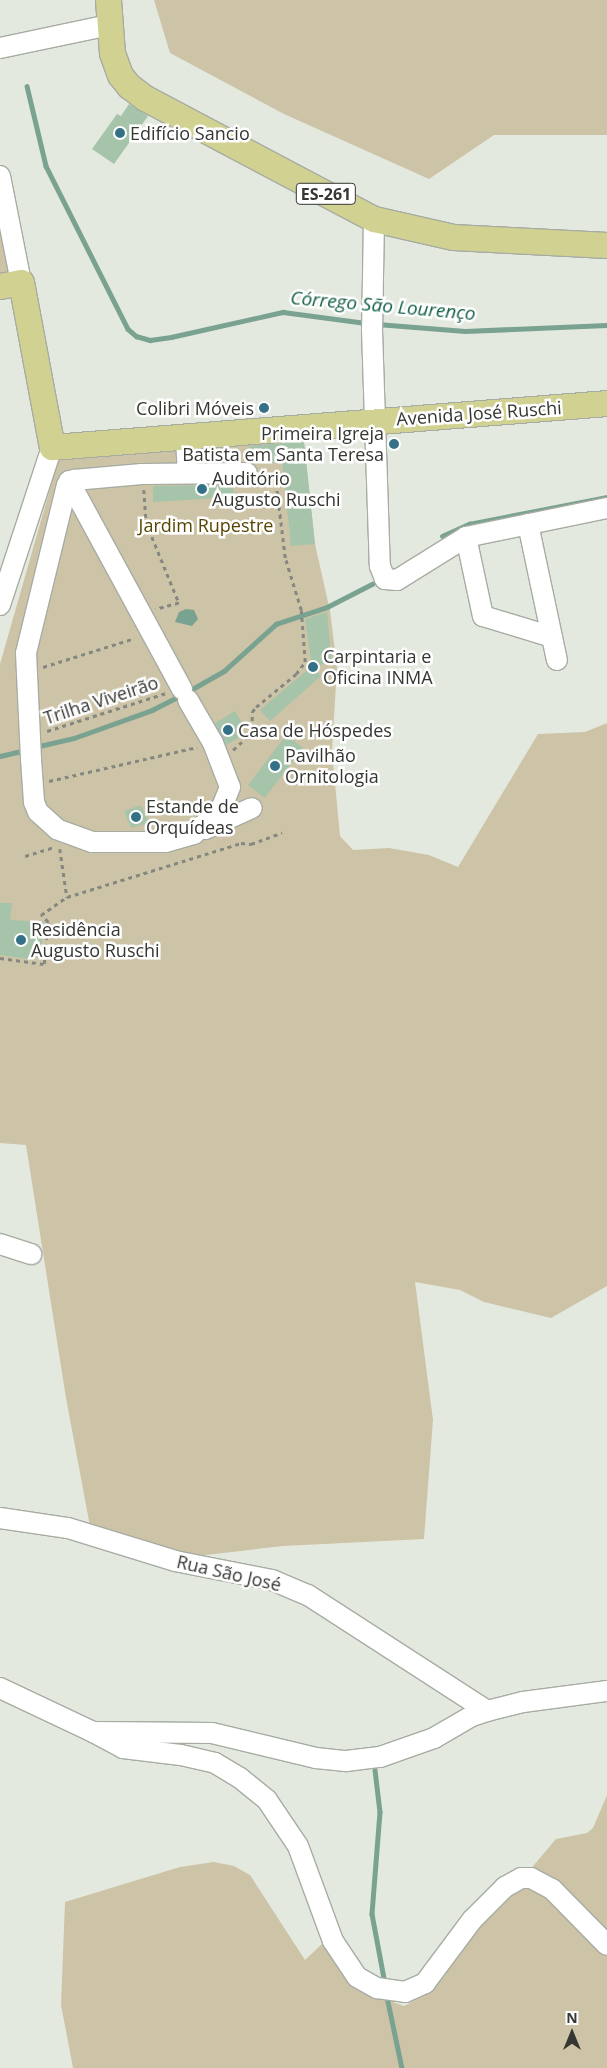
<!DOCTYPE html>
<html>
<head>
<meta charset="utf-8">
<style>
  body { margin:0 }
  #map { position:relative; width:607px; height:2068px; overflow:hidden; background:#e4e9df; font-family:"Open Sans",sans-serif }
  div>[style] { position:absolute }
  [style*='--x'] { left:calc(var(--x)*1px); top:calc(var(--y)*1px); width:calc(var(--w)*1px); rotate:calc(var(--a)*1deg) }
  .green>* { inset:0; background:#cdc3a7 }
  .water>* { inset:0; background:#7aa291 }
  .stream>* { height:4.5px; margin:-2.25px; padding:0 2.25px; transform-origin:2.25px; border-radius:2.25px; background:#7aa291 }
  .building>* { inset:0; background:#a5c4a9; transform-origin:0 0 }
  .path>* { height:2.5px; margin-top:-1.25px; transform-origin:0; background:repeating-linear-gradient(90deg,#848881 0 4px,transparent 0 8px) }
  .roads { filter:drop-shadow(1px 0 #a7aca3) drop-shadow(-1px 0 #a7aca3) drop-shadow(0 1px #a7aca3) drop-shadow(0 -1px #a7aca3) }
  .minor>* { height:20px; margin:-10px; padding:0 10px; transform-origin:10px; border-radius:10px; background:#fff }
  .major>* { height:25px; margin:-12.5px; padding:0 12.5px; transform-origin:12.5px; border-radius:12.5px; background:#d1d292 }
  .dots>* { width:14px; height:14px; translate:-50% -50%; box-sizing:border-box; border:2px solid #fff; border-radius:50% }
  span { translate:-50% -50%; white-space:nowrap; text-align:center; line-height:1.15; -webkit-text-stroke:5px #fff; paint-order:stroke }
  .shield-label span { padding:1px 4px; background:#fff; border:1px solid; border-radius:4px; -webkit-text-stroke-width:0 }
  .shield-label { font-size:16px; color:#353733; font-weight:700 }
  .poi-label { font-size:18px; color:#353733 }
  .left { translate:0 -50%; text-align:left }
  .right { translate:-100% -50%; text-align:right }
  .street-label { font-size:18px; color:#353733 }
  .park-label { font-size:18px; color:#574400 }
  .water-label { font-size:19px; color:#105d46; font-style:italic }
  .north { position:absolute; left:547px; top:2008px; width:50px; height:50px; -webkit-text-stroke:4px #fff; paint-order:stroke; rotate:0deg; font-size:14px; font-weight:700; line-height:20px; text-align:center; color:#353733 }
  .north::after { content:''; display:block; margin:auto; width:18px; height:22px; background:#353733; clip-path:polygon(50% 0,100% 100%,50% 72%,0 100%) }
</style>
</head>
<body>
<div id="map">
  <div class="green">
    <i style="clip-path:polygon(154px 0,607px 0,607px 135px,494px 135px,429px 179px,284px 114px,170px 53px)"></i>
    <i style="clip-path:polygon(0 219px,9px 270px,0 275px)"></i>
    <i style="clip-path:polygon(303px 434px,315px 544px,330px 611px,337px 667px,332px 751px,340px 836px,353px 850px,389px 848px,429px 855px,458px 867px,538px 734px,585px 732px,607px 723px,607px 1286px,551px 1318px,484px 1302px,460px 1290px,415px 1282px,433px 1420px,424px 1539px,283px 1546px,188px 1557px,92px 1537px,66px 1398px,26px 1145px,0 1143px,0 664px,60px 454px)"></i>
    <i style="clip-path:polygon(607px 1795px,607px 2068px,73px 2068px,61px 2005px,65px 1902px,180px 1867px,214px 1862px,234px 1866px,250px 1875px,305px 1960px,323px 1943px,376px 1996px,404px 2006px,427px 1994px,446px 1974px,460px 1940px,523px 1878px,556px 1839px,587px 1833px,593px 1828px)"></i>
  </div>
  <div class="water">
    <i style="clip-path:polygon(186px 609px,194px 610px,198px 619px,192px 626px,175px 622px,179px 612px)"></i>
  </div>
  <div class="stream">
    <i style="--x:27;--y:86;--w:82;--a:76.6"></i>
    <i style="--x:46;--y:166;--w:182;--a:63.3"></i>
    <i style="--x:128;--y:329;--w:11;--a:41"></i>
    <i style="--x:136;--y:336;--w:15;--a:16"></i>
    <i style="--x:150;--y:340;--w:21;--a:-8"></i>
    <i style="--x:171;--y:337;--w:115;--a:-12.6"></i>
    <i style="--x:283;--y:312;--w:85;--a:7.5"></i>
    <i style="--x:377;--y:324;--w:88;--a:4.5"></i>
    <i style="--x:465;--y:331;--w:142;--a:-2.4"></i>
    <i style="--x:442;--y:536;--w:30;--a:-24"></i>
    <i style="--x:469;--y:524;--w:141;--a:-11.1"></i>
    <i style="--x:187;--y:692;--w:43;--a:-29.6"></i>
    <i style="--x:224;--y:671;--w:70;--a:-42.1"></i>
    <i style="--x:276;--y:624;--w:54;--a:-18.4"></i>
    <i style="--x:327;--y:607;--w:51;--a:-27.1"></i>
    <i style="--x:35;--y:747;--w:40;--a:-13"></i>
    <i style="--x:74;--y:738;--w:83;--a:-19.7"></i>
    <i style="--x:152;--y:710;--w:33;--a:-27"></i>
    <i style="--x:0;--y:756;--w:26;--a:-13"></i>
    <i style="--x:375;--y:1770;--w:42;--a:83.2"></i>
    <i style="--x:380;--y:1812;--w:102;--a:94.5"></i>
    <i style="--x:372;--y:1914;--w:65;--a:79.4"></i>
    <i style="--x:387;--y:1997;--w:73;--a:78.1"></i>
  </div>
  <div class="building">
    <i style="clip-path:polygon(129px 104px,148px 116px,114px 164px,92px 149px,117px 114px,121px 116px)"></i>
    <i style="clip-path:polygon(304px 441px,315px 544px,291px 546px,282px 462px,255px 464px,250px 462px,249px 446px)"></i>
    <i style="clip-path:polygon(233px 485px,234px 497px,153px 502px,153px 486px)"></i>
    <i style="clip-path:polygon(327px 612px,332px 663px,312px 666px,321px 676px,270px 721px,260px 710px,312px 666px,305px 619px)"></i>
    <i style="clip-path:polygon(235px 711px,245px 728px,236px 732px,239px 738px,226px 745px,215px 723px)"></i>
    <i style="left:286px;top:735px;width:21px;height:63px;rotate:37deg"></i>
    <i style="clip-path:polygon(141px 805px,149px 823px,131px 828px,124px 811px)"></i>
    <i style="clip-path:polygon(0 903px,12px 903px,10px 920px,44px 922px,41px 950px,31px 949px,35px 960px,0 955px)"></i>
  </div>
  <div class="path">
    <i style="--x:144;--y:490;--w:32;--a:86"></i>
    <i style="--x:146;--y:522;--w:87;--a:67.8"></i>
    <i style="--x:179;--y:603;--w:24;--a:165"></i>
    <i style="--x:43;--y:667;--w:96;--a:-17.5"></i>
    <i style="--x:47;--y:731;--w:125;--a:-17.7"></i>
    <i style="--x:233;--y:750;--w:21;--a:-43"></i>
    <i style="--x:248;--y:736;--w:8;--a:-60"></i>
    <i style="--x:252;--y:729;--w:17;--a:-90"></i>
    <i style="--x:252;--y:712;--w:6;--a:-51"></i>
    <i style="--x:256;--y:707;--w:52;--a:-39.5"></i>
    <i style="--x:296;--y:674;--w:15;--a:-53"></i>
    <i style="--x:305;--y:662;--w:52;--a:-94.4"></i>
    <i style="--x:301;--y:610;--w:54;--a:-107.1"></i>
    <i style="--x:285;--y:558;--w:82;--a:-97"></i>
    <i style="--x:275;--y:477;--w:11;--a:-170"></i>
    <i style="--x:49;--y:781;--w:152;--a:-12.9"></i>
    <i style="--x:60;--y:849;--w:49;--a:81.7"></i>
    <i style="--x:25;--y:856;--w:31;--a:-17"></i>
    <i style="--x:0;--y:958;--w:44;--a:7.8"></i>
    <i style="--x:44;--y:964;--w:42;--a:-84.6"></i>
    <i style="--x:48;--y:922;--w:10;--a:-135"></i>
    <i style="--x:41;--y:915;--w:32;--a:-35"></i>
    <i style="--x:67;--y:897;--w:182;--a:-17.2"></i>
    <i style="--x:241;--y:843;--w:10;--a:6"></i>
    <i style="--x:251;--y:844;--w:33;--a:-20"></i>
  </div>
  <div class="roads">
    <div class="minor">
      <i style="--x:0;--y:48;--w:111;--a:-11.9"></i>
      <i style="--x:0;--y:176;--w:108;--a:78.8"></i>
      <i style="--x:374;--y:219;--w:111;--a:91"></i>
      <i style="--x:372;--y:330;--w:236;--a:88.1"></i>
      <i style="--x:380;--y:566;--w:14;--a:69"></i>
      <i style="--x:385;--y:579;--w:12;--a:5"></i>
      <i style="--x:397;--y:580;--w:81;--a:-31.9"></i>
      <i style="--x:466;--y:537;--w:144;--a:-11.6"></i>
      <i style="--x:186;--y:438;--w:33;--a:87"></i>
      <i style="--x:69;--y:481;--w:237;--a:61.5"></i>
      <i style="--x:528;--y:524;--w:139;--a:78"></i>
      <i style="--x:466;--y:537;--w:81;--a:77.9"></i>
      <i style="--x:483;--y:616;--w:72;--a:16.9"></i>
      <i style="--x:0;--y:605;--w:166;--a:-71.8"></i>
      <i style="--x:188;--y:700;--w:50;--a:59.8"></i>
      <i style="--x:213;--y:743;--w:47;--a:68.9"></i>
      <i style="--x:230;--y:787;--w:22;--a:112"></i>
      <i style="--x:222;--y:807;--w:39;--a:136"></i>
      <i style="--x:194;--y:834;--w:29;--a:164"></i>
      <i style="--x:166;--y:842;--w:74;--a:180"></i>
      <i style="--x:92;--y:842;--w:37;--a:-160"></i>
      <i style="--x:57;--y:829;--w:25;--a:-138"></i>
      <i style="--x:38;--y:812;--w:11;--a:-112"></i>
      <i style="--x:34;--y:802;--w:43;--a:-94"></i>
      <i style="--x:31;--y:759;--w:106;--a:-92.7"></i>
      <i style="--x:26;--y:653;--w:173;--a:-76.3"></i>
      <i style="--x:67;--y:485;--w:9;--a:-36"></i>
      <i style="--x:74;--y:480;--w:68;--a:-5"></i>
      <i style="--x:142;--y:474;--w:105;--a:-0.5"></i>
      <i style="--x:205;--y:829;--w:51;--a:-24.1"></i>
      <i style="--x:0;--y:1244;--w:33;--a:18"></i>
      <i style="--x:0;--y:1518;--w:69;--a:8.4"></i>
      <i style="--x:68;--y:1528;--w:112;--a:17.1"></i>
      <i style="--x:175;--y:1561;--w:99;--a:11.1"></i>
      <i style="--x:272;--y:1580;--w:39;--a:23"></i>
      <i style="--x:308;--y:1595;--w:213;--a:32.9"></i>
      <i style="--x:0;--y:1688;--w:103;--a:25.3"></i>
      <i style="--x:93;--y:1732;--w:119;--a:0.5"></i>
      <i style="--x:212;--y:1733;--w:107;--a:13.5"></i>
      <i style="--x:316;--y:1758;--w:30;--a:6"></i>
      <i style="--x:346;--y:1761;--w:34;--a:-7"></i>
      <i style="--x:380;--y:1757;--w:57;--a:-19.4"></i>
      <i style="--x:434;--y:1738;--w:44;--a:-30.1"></i>
      <i style="--x:472;--y:1716;--w:16;--a:-18"></i>
      <i style="--x:487;--y:1711;--w:37;--a:-14"></i>
      <i style="--x:523;--y:1702;--w:85;--a:-7.5"></i>
      <i style="--x:93;--y:1732;--w:34;--a:28"></i>
      <i style="--x:123;--y:1748;--w:58;--a:6.9"></i>
      <i style="--x:181;--y:1755;--w:35;--a:13"></i>
      <i style="--x:215;--y:1763;--w:29;--a:31"></i>
      <i style="--x:240;--y:1778;--w:35;--a:39"></i>
      <i style="--x:267;--y:1800;--w:55;--a:56"></i>
      <i style="--x:298;--y:1846;--w:101;--a:69.8"></i>
      <i style="--x:333;--y:1941;--w:43;--a:56.3"></i>
      <i style="--x:357;--y:1977;--w:23;--a:29"></i>
      <i style="--x:377;--y:1988;--w:28;--a:8"></i>
      <i style="--x:405;--y:1992;--w:22;--a:-24"></i>
      <i style="--x:425;--y:1983;--w:79;--a:-53.3"></i>
      <i style="--x:472;--y:1920;--w:47;--a:-45"></i>
      <i style="--x:505;--y:1887;--w:18;--a:-29"></i>
      <i style="--x:521;--y:1878;--w:10;--a:0"></i>
      <i style="--x:531;--y:1878;--w:24;--a:28"></i>
      <i style="--x:552;--y:1889;--w:78;--a:45.5"></i>
    </div>
    <div class="major">
      <i style="--x:108;--y:0;--w:53;--a:85.7"></i>
      <i style="--x:112;--y:53;--w:23;--a:70"></i>
      <i style="--x:120;--y:75;--w:14;--a:51"></i>
      <i style="--x:129;--y:86;--w:20;--a:37"></i>
      <i style="--x:145;--y:98;--w:259;--a:27.9"></i>
      <i style="--x:374;--y:219;--w:81;--a:12.8"></i>
      <i style="--x:453;--y:237;--w:154;--a:3"></i>
      <i style="--x:0;--y:286;--w:21;--a:-11"></i>
      <i style="--x:21;--y:282;--w:168;--a:79.4"></i>
      <i style="--x:52;--y:447;--w:557;--a:-4.53"></i>
    </div>
  </div>
  <div class="dots">
    <i style="left:120px;top:133px;background:#347187"></i>
    <i style="left:264px;top:408px;background:#347187"></i>
    <i style="left:394px;top:444px;background:#347187"></i>
    <i style="left:202px;top:489px;background:#347187"></i>
    <i style="left:313px;top:667px;background:#347187"></i>
    <i style="left:228px;top:730px;background:#347187"></i>
    <i style="left:275px;top:766px;background:#347187"></i>
    <i style="left:136px;top:817px;background:#347187"></i>
    <i style="left:21px;top:940px;background:#347187"></i>
  </div>
  <div class="shield-label">
    <span style="left:326px;top:194px">ES-261</span>
  </div>
  <div class="poi-label">
    <span class="left" style="left:130px;top:133px">Edifício Sancio</span>
    <span class="right" style="left:254px;top:408px">Colibri Móveis</span>
    <span class="right" style="left:384px;top:444px">Primeira Igreja<br>Batista em Santa Teresa</span>
    <span class="left" style="left:212px;top:489px">Auditório<br>Augusto Ruschi</span>
    <span class="left" style="left:323px;top:667px">Carpintaria e<br>Oficina INMA</span>
    <span class="left" style="left:238px;top:730px">Casa de Hóspedes</span>
    <span class="left" style="left:285px;top:766px">Pavilhão<br>Ornitologia</span>
    <span class="left" style="left:146px;top:817px">Estande de<br>Orquídeas</span>
    <span class="left" style="left:31px;top:940px">Residência<br>Augusto Ruschi</span>
  </div>
  <div class="street-label">
    <span style="left:479px;top:413px;rotate:-4deg">Avenida José Ruschi</span>
    <span style="left:101px;top:700px;rotate:-18deg">Trilha Viveirão</span>
    <span style="left:229px;top:1573px;rotate:13deg">Rua São José</span>
  </div>
  <div class="park-label">
    <span style="left:206px;top:525px">Jardim Rupestre</span>
  </div>
  <div class="water-label">
    <span style="left:383px;top:306px;rotate:5deg">Córrego São Lourenço</span>
  </div>
  <div class="north">N</div>
</div>
</body>
</html>
